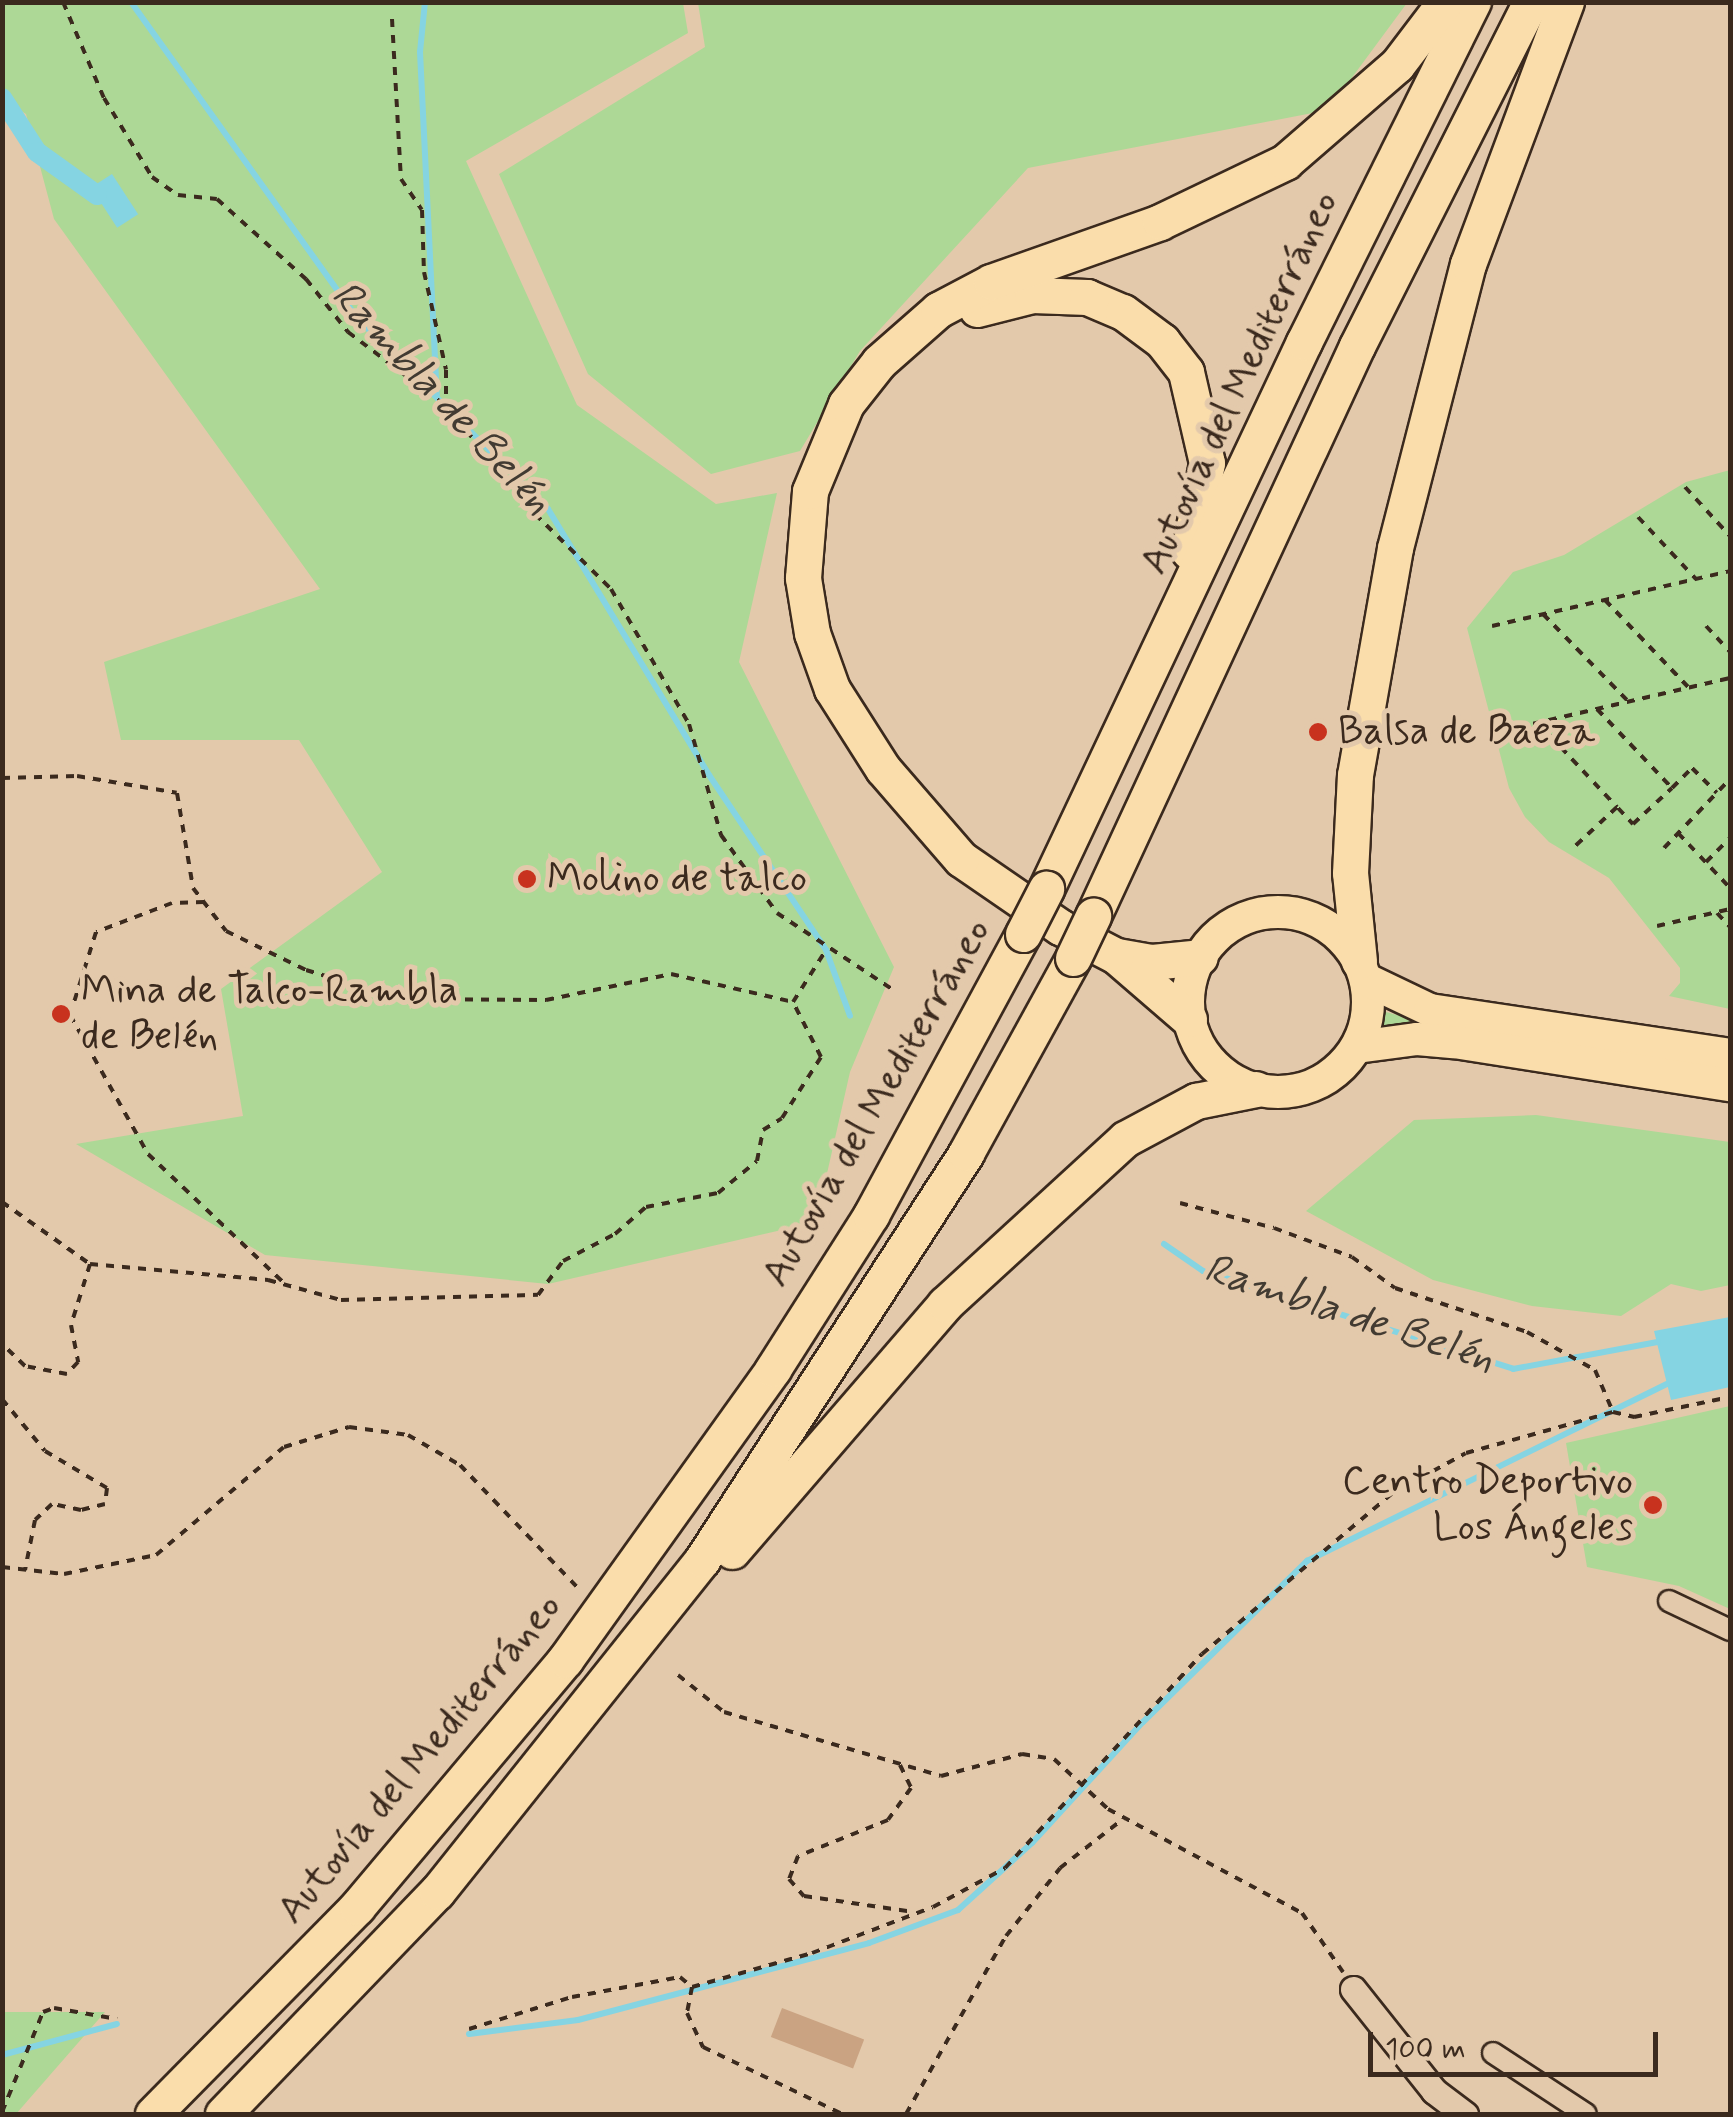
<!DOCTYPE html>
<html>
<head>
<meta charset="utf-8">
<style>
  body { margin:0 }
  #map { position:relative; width:1733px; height:2117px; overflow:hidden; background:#e3c9ab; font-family:Mynerve,sans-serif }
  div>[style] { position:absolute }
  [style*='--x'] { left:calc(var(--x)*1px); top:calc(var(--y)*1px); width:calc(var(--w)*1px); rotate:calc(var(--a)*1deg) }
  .green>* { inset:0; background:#add896 }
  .water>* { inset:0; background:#85d4e2; transform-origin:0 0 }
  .stream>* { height:6px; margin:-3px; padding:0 3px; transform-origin:3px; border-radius:3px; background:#85d4e2 }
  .canal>* { height:20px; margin:-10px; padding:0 10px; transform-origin:10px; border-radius:10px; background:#85d4e2 }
  .building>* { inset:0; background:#caa382; transform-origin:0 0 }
  .path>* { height:4px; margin-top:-2px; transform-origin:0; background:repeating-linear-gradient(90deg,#3b2a1e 0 8px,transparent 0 16px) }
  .roads { filter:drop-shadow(2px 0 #3b2a1e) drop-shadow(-2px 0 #3b2a1e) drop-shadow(0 2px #3b2a1e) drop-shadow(0 -2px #3b2a1e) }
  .minor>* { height:20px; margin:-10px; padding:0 10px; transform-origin:10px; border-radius:10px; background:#e3c9ab }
  .tertiary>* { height:25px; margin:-12.5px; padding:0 12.5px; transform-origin:12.5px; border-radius:12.5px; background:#e3c9ab }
  .primary>* { height:32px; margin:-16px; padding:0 16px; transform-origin:16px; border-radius:16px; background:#faddab }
  .primary>.ring { margin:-16px; padding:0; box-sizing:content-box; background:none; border:32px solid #faddab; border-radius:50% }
  .motorway>* { height:35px; margin:-17.5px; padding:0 17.5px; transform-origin:17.5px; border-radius:17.5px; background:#faddab }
  .path-bridge>* { height:4px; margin-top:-2px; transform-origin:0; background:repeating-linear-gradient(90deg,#3b2a1e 0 8px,transparent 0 16px) }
  .bridges { filter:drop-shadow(2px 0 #3b2a1e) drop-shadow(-2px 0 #3b2a1e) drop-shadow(0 2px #3b2a1e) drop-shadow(0 -2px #3b2a1e) }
  .motorway-bridge>* { height:35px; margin:-17.5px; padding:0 17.5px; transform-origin:17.5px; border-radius:17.5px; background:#faddab }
  .dots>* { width:28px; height:28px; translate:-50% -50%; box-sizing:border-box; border:5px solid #e3c9ab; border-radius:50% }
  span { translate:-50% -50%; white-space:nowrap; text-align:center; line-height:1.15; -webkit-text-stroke:10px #e3c9ab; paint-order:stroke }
  .street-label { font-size:40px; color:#3b2a1e }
  .poi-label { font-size:40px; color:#3b2a1e }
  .left { translate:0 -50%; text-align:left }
  .right { translate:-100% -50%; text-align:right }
  .water-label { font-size:42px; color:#423b32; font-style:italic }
  .frame { position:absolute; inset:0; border:5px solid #3b2a1e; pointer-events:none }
  .scale { position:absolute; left:1368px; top:2032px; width:290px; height:45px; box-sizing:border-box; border:5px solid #3b2a1e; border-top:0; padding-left:12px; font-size:30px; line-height:35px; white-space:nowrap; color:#3b2a1e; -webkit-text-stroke:8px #e3c9ab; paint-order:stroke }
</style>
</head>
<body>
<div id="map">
  <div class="green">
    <i style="clip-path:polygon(2px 3px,683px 3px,688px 33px,466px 161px,577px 405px,716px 504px,777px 493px,739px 662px,894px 967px,850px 1072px,816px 1222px,548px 1284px,265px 1255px,76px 1144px,243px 1116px,221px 989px,382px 872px,299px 740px,121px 740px,104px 662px,320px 589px,54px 219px,26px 114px,3px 99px)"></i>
    <i style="clip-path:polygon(698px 3px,1407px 3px,1328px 110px,1028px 168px,860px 351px,800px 451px,711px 474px,588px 374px,499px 174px,705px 47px)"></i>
    <i style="clip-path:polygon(1730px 470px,1730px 1009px,1669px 996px,1680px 983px,1680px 968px,1609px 878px,1549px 842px,1525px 817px,1509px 788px,1467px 628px,1513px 572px,1564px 555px,1686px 482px)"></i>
    <i style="clip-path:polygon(1379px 1008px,1386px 1012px,1445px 1028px,1377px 1027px)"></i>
    <i style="clip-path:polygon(1536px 1115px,1730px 1142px,1730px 1285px,1701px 1291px,1671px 1284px,1621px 1316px,1532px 1306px,1433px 1280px,1306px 1211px,1414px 1120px)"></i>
    <i style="clip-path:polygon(1730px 1406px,1730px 1609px,1679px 1586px,1587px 1567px,1566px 1443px)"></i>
    <i style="clip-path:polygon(3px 2012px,105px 2012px,16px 2114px,3px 2114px)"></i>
  </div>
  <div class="water">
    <i style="left:112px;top:174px;width:48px;height:25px;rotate:57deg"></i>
    <i style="clip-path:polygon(1730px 1317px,1730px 1387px,1671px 1400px,1654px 1331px)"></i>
  </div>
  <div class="stream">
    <i style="--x:131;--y:2;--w:388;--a:54.4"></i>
    <i style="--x:357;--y:318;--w:270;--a:45"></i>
    <i style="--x:548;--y:509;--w:311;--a:58.8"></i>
    <i style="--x:709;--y:775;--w:211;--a:56.2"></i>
    <i style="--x:826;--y:950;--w:70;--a:70"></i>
    <i style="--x:425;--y:2;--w:50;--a:95.7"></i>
    <i style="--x:420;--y:52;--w:344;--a:87.2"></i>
    <i style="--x:1164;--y:1244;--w:47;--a:34.7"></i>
    <i style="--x:1203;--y:1271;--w:325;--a:17.5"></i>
    <i style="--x:1513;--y:1369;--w:147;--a:-10.6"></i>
    <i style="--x:469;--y:2034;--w:110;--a:-7.3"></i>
    <i style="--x:578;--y:2020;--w:301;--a:-14.8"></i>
    <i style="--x:869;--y:1943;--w:95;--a:-20.3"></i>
    <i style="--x:958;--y:1910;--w:100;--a:-42.2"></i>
    <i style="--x:1032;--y:1843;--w:164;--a:-47.5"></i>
    <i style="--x:1143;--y:1722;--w:230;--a:-44.5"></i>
    <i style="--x:1307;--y:1561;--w:401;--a:-26.2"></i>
    <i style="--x:2;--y:2055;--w:119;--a:-15.1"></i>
  </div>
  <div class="canal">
    <i style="--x:2;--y:98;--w:64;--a:57.1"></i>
    <i style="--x:37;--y:152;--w:74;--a:35.6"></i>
  </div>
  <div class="building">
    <i style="left:782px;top:2008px;width:88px;height:31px;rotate:21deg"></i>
  </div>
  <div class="path">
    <i style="--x:63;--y:2;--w:104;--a:66.9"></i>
    <i style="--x:104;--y:98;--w:92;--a:58.7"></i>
    <i style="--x:152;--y:177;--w:32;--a:35"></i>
    <i style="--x:178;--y:195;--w:39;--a:6"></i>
    <i style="--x:217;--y:199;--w:120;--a:42"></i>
    <i style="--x:306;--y:279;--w:68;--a:51.6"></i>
    <i style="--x:348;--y:332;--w:123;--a:37.1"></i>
    <i style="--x:446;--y:406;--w:140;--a:50.5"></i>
    <i style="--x:535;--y:514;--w:107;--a:44.6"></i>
    <i style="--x:611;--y:589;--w:156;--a:60"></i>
    <i style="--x:689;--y:724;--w:116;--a:73.9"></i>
    <i style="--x:721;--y:835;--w:96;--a:54.3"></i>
    <i style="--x:777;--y:913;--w:138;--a:33.5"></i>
    <i style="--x:392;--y:19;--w:160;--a:86.8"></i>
    <i style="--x:401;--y:179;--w:37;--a:56"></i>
    <i style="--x:422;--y:210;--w:62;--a:88.2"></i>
    <i style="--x:424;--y:272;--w:100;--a:77.3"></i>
    <i style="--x:446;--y:370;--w:36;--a:90"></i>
    <i style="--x:1685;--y:487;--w:67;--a:47.4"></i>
    <i style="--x:1638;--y:517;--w:85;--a:46.9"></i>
    <i style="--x:1605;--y:600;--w:120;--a:46.3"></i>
    <i style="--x:1543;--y:614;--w:120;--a:45.7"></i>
    <i style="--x:1492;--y:626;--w:244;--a:-13"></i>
    <i style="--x:1706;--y:626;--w:35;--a:47"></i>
    <i style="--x:1597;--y:709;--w:109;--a:46.5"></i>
    <i style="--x:1672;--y:788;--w:28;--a:-45"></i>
    <i style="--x:1692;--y:768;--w:35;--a:45"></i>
    <i style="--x:1539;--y:724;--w:114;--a:46.8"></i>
    <i style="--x:1617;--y:807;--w:62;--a:137"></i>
    <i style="--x:1502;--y:731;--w:234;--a:-13.1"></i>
    <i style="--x:2;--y:778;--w:75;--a:-1.5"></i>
    <i style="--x:77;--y:776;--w:101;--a:9.6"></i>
    <i style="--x:177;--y:793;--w:96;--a:80.4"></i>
    <i style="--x:193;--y:888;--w:54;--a:52.5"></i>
    <i style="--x:226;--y:931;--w:89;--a:26"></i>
    <i style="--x:306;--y:970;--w:99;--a:17"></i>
    <i style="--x:401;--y:999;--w:145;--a:0.4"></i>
    <i style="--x:546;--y:1000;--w:128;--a:-11.7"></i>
    <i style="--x:671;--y:974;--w:125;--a:12.9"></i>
    <i style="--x:793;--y:1002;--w:62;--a:-57.6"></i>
    <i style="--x:1618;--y:808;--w:22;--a:47"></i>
    <i style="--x:1633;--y:824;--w:53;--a:-42.7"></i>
    <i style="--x:1678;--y:833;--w:76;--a:46.6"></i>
    <i style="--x:1664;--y:848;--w:95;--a:-46.3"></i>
    <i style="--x:1706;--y:862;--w:34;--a:-45"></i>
    <i style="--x:204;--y:902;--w:32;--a:178"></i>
    <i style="--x:172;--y:903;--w:81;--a:159.1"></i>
    <i style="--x:96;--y:932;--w:87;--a:107.4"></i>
    <i style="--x:70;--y:1015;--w:159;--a:60.7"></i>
    <i style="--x:148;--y:1154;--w:190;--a:43.5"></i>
    <i style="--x:1717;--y:913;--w:19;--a:47"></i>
    <i style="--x:1657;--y:926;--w:75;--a:-13.1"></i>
    <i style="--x:2;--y:1202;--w:108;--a:35.2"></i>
    <i style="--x:90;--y:1264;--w:64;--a:107.3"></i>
    <i style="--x:71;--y:1325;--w:38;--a:79"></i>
    <i style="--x:78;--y:1362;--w:16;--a:133"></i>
    <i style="--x:67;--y:1374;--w:43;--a:-169.2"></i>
    <i style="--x:25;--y:1366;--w:32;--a:-136"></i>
    <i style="--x:1180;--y:1203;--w:97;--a:14.9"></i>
    <i style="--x:1274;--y:1228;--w:83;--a:20.4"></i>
    <i style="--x:1352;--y:1257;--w:53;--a:35.8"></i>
    <i style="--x:1395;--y:1288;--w:139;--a:18.4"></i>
    <i style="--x:1527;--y:1332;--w:78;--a:29.2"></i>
    <i style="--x:1595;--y:1370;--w:46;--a:66.8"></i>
    <i style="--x:90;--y:1264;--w:179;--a:5.1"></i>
    <i style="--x:268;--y:1280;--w:76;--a:15.3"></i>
    <i style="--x:341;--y:1300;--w:197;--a:-1.5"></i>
    <i style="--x:538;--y:1295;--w:42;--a:-53.7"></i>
    <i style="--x:563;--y:1261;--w:59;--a:-27.4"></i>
    <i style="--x:615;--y:1234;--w:41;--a:-41.1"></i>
    <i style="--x:646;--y:1207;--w:73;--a:-11"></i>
    <i style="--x:718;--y:1193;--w:50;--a:-39.4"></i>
    <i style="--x:757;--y:1161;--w:32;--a:-79"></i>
    <i style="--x:763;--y:1130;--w:22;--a:-32"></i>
    <i style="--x:782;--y:1118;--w:72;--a:-57.4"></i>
    <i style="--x:821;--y:1057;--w:62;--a:-117"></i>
    <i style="--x:2;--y:1399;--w:67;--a:50.4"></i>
    <i style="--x:45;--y:1451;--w:72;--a:30.8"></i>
    <i style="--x:107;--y:1488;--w:16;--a:97"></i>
    <i style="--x:105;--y:1504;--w:25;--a:166"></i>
    <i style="--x:81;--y:1510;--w:30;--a:-168"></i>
    <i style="--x:52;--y:1504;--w:23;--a:137"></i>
    <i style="--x:35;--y:1520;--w:51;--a:101.3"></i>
    <i style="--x:2;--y:1567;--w:62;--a:6.4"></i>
    <i style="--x:64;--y:1574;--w:94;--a:-11.7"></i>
    <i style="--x:156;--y:1555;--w:167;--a:-40.2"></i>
    <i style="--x:284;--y:1447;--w:68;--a:-17.1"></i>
    <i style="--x:349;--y:1427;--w:60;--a:7.7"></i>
    <i style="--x:408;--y:1435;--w:60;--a:30"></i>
    <i style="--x:460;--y:1465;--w:172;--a:46.2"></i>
    <i style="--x:678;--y:1675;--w:59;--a:38.8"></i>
    <i style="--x:724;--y:1712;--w:226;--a:16.4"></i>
    <i style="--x:941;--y:1776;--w:84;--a:-15.2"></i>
    <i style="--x:1022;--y:1754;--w:32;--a:9"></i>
    <i style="--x:900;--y:1765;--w:25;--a:64"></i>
    <i style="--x:911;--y:1788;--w:39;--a:126"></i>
    <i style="--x:888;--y:1820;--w:97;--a:158.2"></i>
    <i style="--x:798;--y:1856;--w:25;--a:111"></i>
    <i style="--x:789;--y:1879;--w:23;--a:49"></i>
    <i style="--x:804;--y:1896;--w:111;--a:8.3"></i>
    <i style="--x:1108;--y:1809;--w:220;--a:28.2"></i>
    <i style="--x:1302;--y:1913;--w:72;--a:55.2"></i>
    <i style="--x:692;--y:1987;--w:125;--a:-15.8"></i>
    <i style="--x:812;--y:1953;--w:129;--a:-20.8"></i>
    <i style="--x:933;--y:1907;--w:82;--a:-28.4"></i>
    <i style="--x:1005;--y:1868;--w:291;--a:-47.4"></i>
    <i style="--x:1202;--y:1654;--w:248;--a:-40.2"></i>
    <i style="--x:1391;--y:1494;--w:85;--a:-28.7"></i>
    <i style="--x:1466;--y:1453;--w:153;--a:-15.6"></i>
    <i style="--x:1613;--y:1412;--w:22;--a:13"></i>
    <i style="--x:1634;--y:1417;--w:98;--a:-11.8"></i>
    <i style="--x:469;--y:2029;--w:108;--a:-17.3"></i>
    <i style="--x:572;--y:1997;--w:110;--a:-10.5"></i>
    <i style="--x:680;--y:1977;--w:16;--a:40"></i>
    <i style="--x:692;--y:1987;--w:26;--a:101"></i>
    <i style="--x:687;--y:2013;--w:38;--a:65"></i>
    <i style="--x:703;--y:2047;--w:154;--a:25.7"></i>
    <i style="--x:2;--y:2112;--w:108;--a:-67.7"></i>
    <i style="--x:43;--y:2012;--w:12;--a:-20"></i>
    <i style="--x:54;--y:2008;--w:64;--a:9.9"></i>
    <i style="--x:906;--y:2114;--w:204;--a:-60.7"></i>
    <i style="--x:1006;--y:1936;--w:87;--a:-51.5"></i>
    <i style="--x:1060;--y:1868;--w:80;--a:-37.9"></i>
  </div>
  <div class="roads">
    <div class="minor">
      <i style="--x:1669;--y:1601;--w:68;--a:25.4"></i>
      <i style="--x:1493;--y:2053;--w:111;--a:33.3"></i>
    </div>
    <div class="tertiary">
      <i style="--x:1353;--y:1989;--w:130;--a:51.5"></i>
      <i style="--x:1434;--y:2091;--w:39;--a:37"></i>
    </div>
    <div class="primary">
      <i class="ring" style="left:1188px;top:912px;width:148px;height:148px"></i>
      <i style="--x:1367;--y:980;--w:70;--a:25.5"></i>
      <i style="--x:1430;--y:1010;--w:303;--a:8.5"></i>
      <i style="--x:1357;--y:1047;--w:61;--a:-7.6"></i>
      <i style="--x:1417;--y:1039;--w:37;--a:5"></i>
      <i style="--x:1454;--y:1042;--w:279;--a:8.9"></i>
    </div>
    <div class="motorway">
      <i style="--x:977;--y:309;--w:57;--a:-14.3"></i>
      <i style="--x:1032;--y:295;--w:55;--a:2.1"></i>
      <i style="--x:1087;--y:297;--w:39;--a:23"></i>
      <i style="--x:1123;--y:312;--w:49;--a:36.6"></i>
      <i style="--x:1162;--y:341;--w:39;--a:52"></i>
      <i style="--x:1186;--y:372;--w:93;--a:77"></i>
      <i style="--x:1207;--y:463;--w:90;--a:101.6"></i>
      <i style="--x:1046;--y:889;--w:605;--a:-64.75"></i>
      <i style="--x:1304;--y:342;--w:380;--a:-63.6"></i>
      <i style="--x:1093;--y:916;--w:628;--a:-65.15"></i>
      <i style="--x:1357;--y:346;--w:386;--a:-63.2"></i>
      <i style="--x:1117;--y:956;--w:36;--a:10"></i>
      <i style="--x:1152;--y:962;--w:48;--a:-5.9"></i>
      <i style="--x:1359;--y:961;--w:88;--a:-95.8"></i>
      <i style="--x:1350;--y:873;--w:98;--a:-87.1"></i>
      <i style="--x:1355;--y:775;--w:230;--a:-80"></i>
      <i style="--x:1395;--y:548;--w:293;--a:-75.6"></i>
      <i style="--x:1468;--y:264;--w:280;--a:-69.5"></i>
      <i style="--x:1189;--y:1019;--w:96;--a:-139.2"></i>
      <i style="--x:1116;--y:956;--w:63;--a:-152.6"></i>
      <i style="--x:1060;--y:927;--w:120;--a:-145.5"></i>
      <i style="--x:961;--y:859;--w:119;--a:-130.9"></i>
      <i style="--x:883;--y:769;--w:95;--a:-122.5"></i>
      <i style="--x:832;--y:689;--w:59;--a:-109.7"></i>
      <i style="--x:812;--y:633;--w:56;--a:-99.3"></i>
      <i style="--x:803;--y:578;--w:87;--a:-85.4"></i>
      <i style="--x:810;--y:491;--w:94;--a:-67.5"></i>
      <i style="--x:846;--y:404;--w:53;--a:-51.8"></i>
      <i style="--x:879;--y:362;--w:79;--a:-41.4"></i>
      <i style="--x:938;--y:310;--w:60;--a:-27.8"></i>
      <i style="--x:991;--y:282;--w:179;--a:-19.5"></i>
      <i style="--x:1160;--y:222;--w:139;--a:-25.6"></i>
      <i style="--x:1285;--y:162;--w:148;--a:-40.9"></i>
      <i style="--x:1397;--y:65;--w:79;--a:-52.7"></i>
      <i style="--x:732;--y:1551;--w:326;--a:-49.2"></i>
      <i style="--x:945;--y:1304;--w:244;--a:-42.5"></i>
      <i style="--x:1125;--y:1139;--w:81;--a:-28.2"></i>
      <i style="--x:1196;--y:1101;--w:61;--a:-11.3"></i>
      <i style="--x:153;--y:2114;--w:291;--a:-45.4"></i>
      <i style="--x:357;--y:1907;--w:323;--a:-49.9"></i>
      <i style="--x:565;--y:1660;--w:358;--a:-54.4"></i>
      <i style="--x:773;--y:1369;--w:183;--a:-57.5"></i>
      <i style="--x:871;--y:1215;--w:319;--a:-61.6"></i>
      <i style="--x:223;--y:2114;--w:308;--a:-46.1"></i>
      <i style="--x:437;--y:1892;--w:425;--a:-51.4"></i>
      <i style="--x:702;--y:1560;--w:485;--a:-57"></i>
      <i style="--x:966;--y:1153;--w:222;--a:-61.2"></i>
    </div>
  </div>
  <div class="path-bridge">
    <i style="--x:1054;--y:1759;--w:74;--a:42.8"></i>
  </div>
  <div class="bridges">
    <div class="motorway-bridge">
      <i style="--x:1023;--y:934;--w:51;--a:-62.9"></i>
      <i style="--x:1073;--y:958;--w:47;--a:-64.5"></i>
    </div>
  </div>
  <div class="dots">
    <i style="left:1318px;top:732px;background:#c8321e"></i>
    <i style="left:527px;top:879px;background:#c8321e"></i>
    <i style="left:61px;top:1014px;background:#c8321e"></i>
    <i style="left:1653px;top:1505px;background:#c8321e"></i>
  </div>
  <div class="street-label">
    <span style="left:1240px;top:383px;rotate:-65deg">Autovía del Mediterráneo</span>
    <span style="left:877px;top:1103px;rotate:-60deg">Autovía del Mediterráneo</span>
    <span style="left:420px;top:1759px;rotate:-50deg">Autovía del Mediterráneo</span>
  </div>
  <div class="poi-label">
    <span class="left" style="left:1338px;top:732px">Balsa de Baeza</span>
    <span class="left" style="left:547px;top:879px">Molino de talco</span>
    <span class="left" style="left:81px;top:1014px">Mina de Talco-Rambla<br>de Belén</span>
    <span class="right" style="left:1633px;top:1505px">Centro Deportivo<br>Los Ángeles</span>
  </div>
  <div class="water-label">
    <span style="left:441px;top:399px;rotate:47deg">Rambla de Belén</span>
    <span style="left:1349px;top:1315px;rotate:18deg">Rambla de Belén</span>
  </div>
  <div class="frame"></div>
  <div class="scale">100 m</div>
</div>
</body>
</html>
